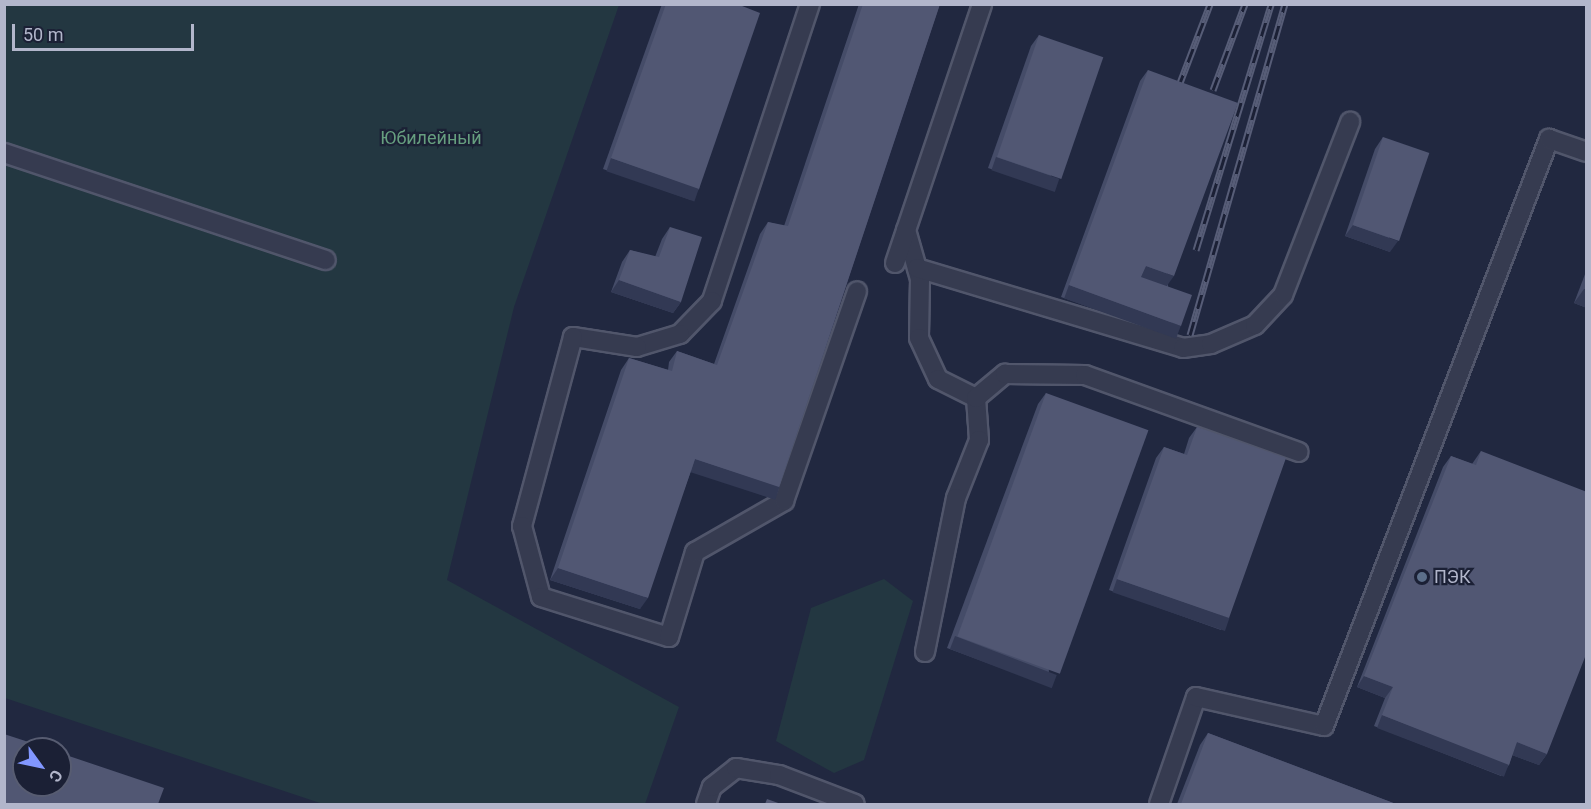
<!DOCTYPE html>
<html>
<head>
<meta charset="utf-8">
<style>
  body { margin:0 }
  #map { position:relative; width:1591px; height:809px; overflow:hidden; background:#212840; font-family:Roboto,sans-serif }
  div>[style] { position:absolute }
  [style*='--x'] { left:calc(var(--x)*1px); top:calc(var(--y)*1px); width:calc(var(--w)*1px); rotate:calc(var(--a)*1deg) }
  .green>* { inset:0; background:#233741 }
  .roads { filter:drop-shadow(2px 0 #51566b) drop-shadow(-2px 0 #51566b) drop-shadow(0 2px #51566b) drop-shadow(0 -2px #51566b) }
  .minor>* { height:18px; margin:-9px; padding:0 9px; transform-origin:9px; border-radius:9px; background:#363b50 }
  .rail>* { height:7px; margin-top:-3.5px; transform-origin:0; background:repeating-linear-gradient(90deg,#1b2035 0 14px,#575d77 0 28px); box-sizing:border-box; border-block:2px solid #575d77 }
  .wall>* { inset:0; background:#454c68 }
  .shaded-wall>* { inset:0; background:#323954; transform-origin:0 0 }
  .building>* { inset:0; background:#515773; transform-origin:0 0 }
  .dots>* { width:16px; height:16px; translate:-50% -50%; box-sizing:border-box; border:3px solid #1b2035; border-radius:50% }
  span { translate:-50% -50%; white-space:nowrap; text-align:center; line-height:1.15; -webkit-text-stroke:4.5px #1b2035; paint-order:stroke }
  .park-label { font-size:18px; color:#669e7f }
  .poi-label { font-size:18px; color:#b2b6cb }
  .left { translate:0 -50%; text-align:left }
  .frame { position:absolute; inset:0; border:6px solid #b2b6cb; pointer-events:none }
  .north { position:absolute; left:12px; top:737px; width:60px; height:60px; box-sizing:border-box; background:#1b2035; border:2px solid #575c71; border-radius:50%; rotate:123deg; font-size:16px; font-weight:700; line-height:24px; text-align:center; color:#b2b6cb }
  .north::after { content:''; display:block; margin:auto; width:21px; height:27px; background:#8297ff; clip-path:polygon(50% 0,100% 100%,50% 72%,0 100%) }
  .scale { position:absolute; left:12px; top:24px; width:182px; height:27px; box-sizing:border-box; border:3px solid #b2b6cb; border-top:0; padding-left:8px; font-size:18px; line-height:21px; white-space:nowrap; color:#b2b6cb; -webkit-text-stroke:4px #1b2035; paint-order:stroke }
</style>
</head>
<body>
<div id="map">
  <div class="green">
    <i style="clip-path:polygon(5px 5px,619px 5px,514px 307px,447px 580px,679px 707px,645px 804px,323px 804px,5px 698px)"></i>
    <i style="clip-path:polygon(884px 579px,913px 601px,864px 760px,834px 773px,776px 741px,811px 608px)"></i>
  </div>
  <div class="roads">
    <div class="minor">
      <i style="--x:810;--y:4;--w:313;--a:108.3"></i>
      <i style="--x:712;--y:301;--w:46;--a:134.1"></i>
      <i style="--x:680;--y:334;--w:45;--a:163.2"></i>
      <i style="--x:637;--y:347;--w:65;--a:-171.1"></i>
      <i style="--x:573;--y:337;--w:196;--a:105.1"></i>
      <i style="--x:522;--y:526;--w:73;--a:75"></i>
      <i style="--x:541;--y:597;--w:134;--a:17.4"></i>
      <i style="--x:669;--y:637;--w:89;--a:-73"></i>
      <i style="--x:695;--y:552;--w:103;--a:-29.8"></i>
      <i style="--x:784;--y:501;--w:222;--a:-70.8"></i>
      <i style="--x:4;--y:153;--w:339;--a:18.4"></i>
      <i style="--x:906;--y:230;--w:51;--a:74.1"></i>
      <i style="--x:920;--y:279;--w:59;--a:91"></i>
      <i style="--x:919;--y:338;--w:45;--a:65.1"></i>
      <i style="--x:938;--y:379;--w:42;--a:26.6"></i>
      <i style="--x:976;--y:398;--w:42;--a:85.9"></i>
      <i style="--x:979;--y:440;--w:62;--a:111.6"></i>
      <i style="--x:956;--y:498;--w:157;--a:101.4"></i>
      <i style="--x:895;--y:263;--w:273;--a:-71.4"></i>
      <i style="--x:917;--y:268;--w:278;--a:16.7"></i>
      <i style="--x:1183;--y:348;--w:28;--a:-8"></i>
      <i style="--x:1211;--y:344;--w:48;--a:-23.4"></i>
      <i style="--x:1255;--y:325;--w:41;--a:-47"></i>
      <i style="--x:1283;--y:295;--w:186;--a:-68.8"></i>
      <i style="--x:976;--y:398;--w:38;--a:-40"></i>
      <i style="--x:1005;--y:374;--w:80;--a:0.7"></i>
      <i style="--x:1085;--y:375;--w:227;--a:19.8"></i>
      <i style="--x:706;--y:804;--w:18;--a:-71"></i>
      <i style="--x:712;--y:787;--w:31;--a:-38"></i>
      <i style="--x:736;--y:768;--w:44;--a:9.2"></i>
      <i style="--x:779;--y:775;--w:81;--a:20.9"></i>
      <i style="--x:1159;--y:804;--w:113;--a:-70.9"></i>
      <i style="--x:1196;--y:697;--w:131;--a:12.8"></i>
      <i style="--x:1324;--y:726;--w:629;--a:-69.03"></i>
      <i style="--x:1549;--y:139;--w:39;--a:19"></i>
    </div>
  </div>
  <div class="rail">
    <i style="--x:1178;--y:88;--w:90;--a:-69.1"></i>
    <i style="--x:1213;--y:90;--w:92;--a:-69.6"></i>
    <i style="--x:1196;--y:250;--w:257;--a:-73"></i>
    <i style="--x:1190;--y:335;--w:344;--a:-74"></i>
  </div>
  <div class="wall">
    <i style="clip-path:polygon(662px 4px,737px 4px,699px 189px,691px 200px,603px 169px)"></i>
    <i style="clip-path:polygon(859px 4px,940px 4px,779px 487px,771px 498px,691px 471px,640px 609px,550px 580px,621px 370px,629px 358px,668px 370px,669px 362px,677px 351px,714px 364px,760px 234px,768px 222px,784px 226px)"></i>
    <i style="clip-path:polygon(1039px 35px,1052px 190px,988px 168px,1031px 46px)"></i>
    <i style="clip-path:polygon(1148px 70px,1168px 286px,1173px 337px,1061px 297px,1140px 81px)"></i>
    <i style="clip-path:polygon(1383px 137px,1390px 252px,1345px 236px,1375px 149px)"></i>
    <i style="clip-path:polygon(670px 227px,681px 302px,673px 313px,611px 292px,622px 262px,630px 250px,655px 257px,662px 239px)"></i>
    <i style="clip-path:polygon(1587px 269px,1587px 308px,1574px 303px)"></i>
    <i style="clip-path:polygon(1046px 393px,1049px 686px,947px 648px,1038px 404px)"></i>
    <i style="clip-path:polygon(1197px 427px,1221px 630px,1109px 590px,1156px 458px,1164px 447px,1184px 454px,1189px 438px)"></i>
    <i style="clip-path:polygon(1481px 451px,1547px 754px,1539px 765px,1512px 755px,1509px 765px,1501px 776px,1374px 726px,1385px 698px,1357px 687px,1443px 467px,1451px 456px,1472px 464px)"></i>
    <i style="clip-path:polygon(1208px 733px,1396px 804px,1177px 804px,1200px 745px)"></i>
  </div>
  <div class="shaded-wall">
    <i style="left:996px;top:157px;width:67px;height:14px;rotate:19deg"></i>
    <i style="left:611px;top:158px;width:93px;height:14px;rotate:19deg"></i>
    <i style="clip-path:polygon(1353px 225px,1398px 241px,1390px 252px,1345px 236px)"></i>
    <i style="clip-path:polygon(1146px 266px,1174px 276px,1166px 287px,1138px 277px)"></i>
    <i style="clip-path:polygon(619px 280px,681px 302px,673px 313px,611px 292px)"></i>
    <i style="left:1069px;top:285px;width:119px;height:14px;rotate:20deg"></i>
    <i style="clip-path:polygon(1584px 289px,1587px 289px,1587px 308px,1574px 303px)"></i>
    <i style="left:695px;top:459px;width:89px;height:14px;rotate:18deg"></i>
    <i style="clip-path:polygon(558px 568px,648px 598px,640px 609px,550px 580px)"></i>
    <i style="left:1117px;top:579px;width:119px;height:14px;rotate:19deg"></i>
    <i style="left:955px;top:636px;width:109px;height:14px;rotate:21deg"></i>
    <i style="clip-path:polygon(1364px 676px,1393px 687px,1385px 698px,1357px 687px)"></i>
    <i style="left:1382px;top:715px;width:136px;height:14px;rotate:21deg"></i>
    <i style="clip-path:polygon(1517px 742px,1547px 754px,1539px 765px,1509px 754px)"></i>
  </div>
  <div class="building">
    <i style="clip-path:polygon(666px 4px,737px 4px,760px 13px,699px 189px,611px 158px)"></i>
    <i style="clip-path:polygon(863px 4px,940px 4px,779px 487px,695px 459px,648px 598px,558px 568px,629px 358px,672px 371px,677px 351px,717px 365px,768px 222px,788px 226px)"></i>
    <i style="left:1039px;top:35px;width:68px;height:129px;rotate:19deg"></i>
    <i style="clip-path:polygon(1148px 70px,1238px 103px,1174px 276px,1146px 266px,1141px 277px,1192px 295px,1181px 326px,1069px 285px)"></i>
    <i style="left:1383px;top:137px;width:49px;height:93px;rotate:19deg"></i>
    <i style="clip-path:polygon(670px 227px,702px 237px,681px 302px,619px 280px,630px 250px,659px 257px)"></i>
    <i style="left:1046px;top:393px;width:109px;height:259px;rotate:20deg"></i>
    <i style="clip-path:polygon(1197px 427px,1286px 458px,1229px 618px,1117px 579px,1164px 447px,1187px 455px)"></i>
    <i style="clip-path:polygon(1481px 451px,1587px 492px,1587px 652px,1547px 754px,1517px 742px,1509px 765px,1382px 715px,1393px 687px,1364px 676px,1451px 456px,1476px 465px)"></i>
    <i style="clip-path:polygon(1208px 733px,1396px 804px,1181px 804px)"></i>
    <i style="clip-path:polygon(4px 734px,50px 749px,24px 749px,24px 785px,60px 785px,60px 753px,164px 788px,158px 804px,4px 804px)"></i>
    <i style="clip-path:polygon(767px 799px,781px 804px,765px 804px)"></i>
  </div>
  <div class="dots">
    <i style="left:1422px;top:577px;background:#5c6f8a"></i>
  </div>
  <div class="park-label">
    <span style="left:431px;top:138px">Юбилейный</span>
  </div>
  <div class="poi-label">
    <span class="left" style="left:1434px;top:577px">ПЭК</span>
  </div>
  <div class="frame"></div>
  <div class="north">С</div>
  <div class="scale">50 m</div>
</div>
</body>
</html>
